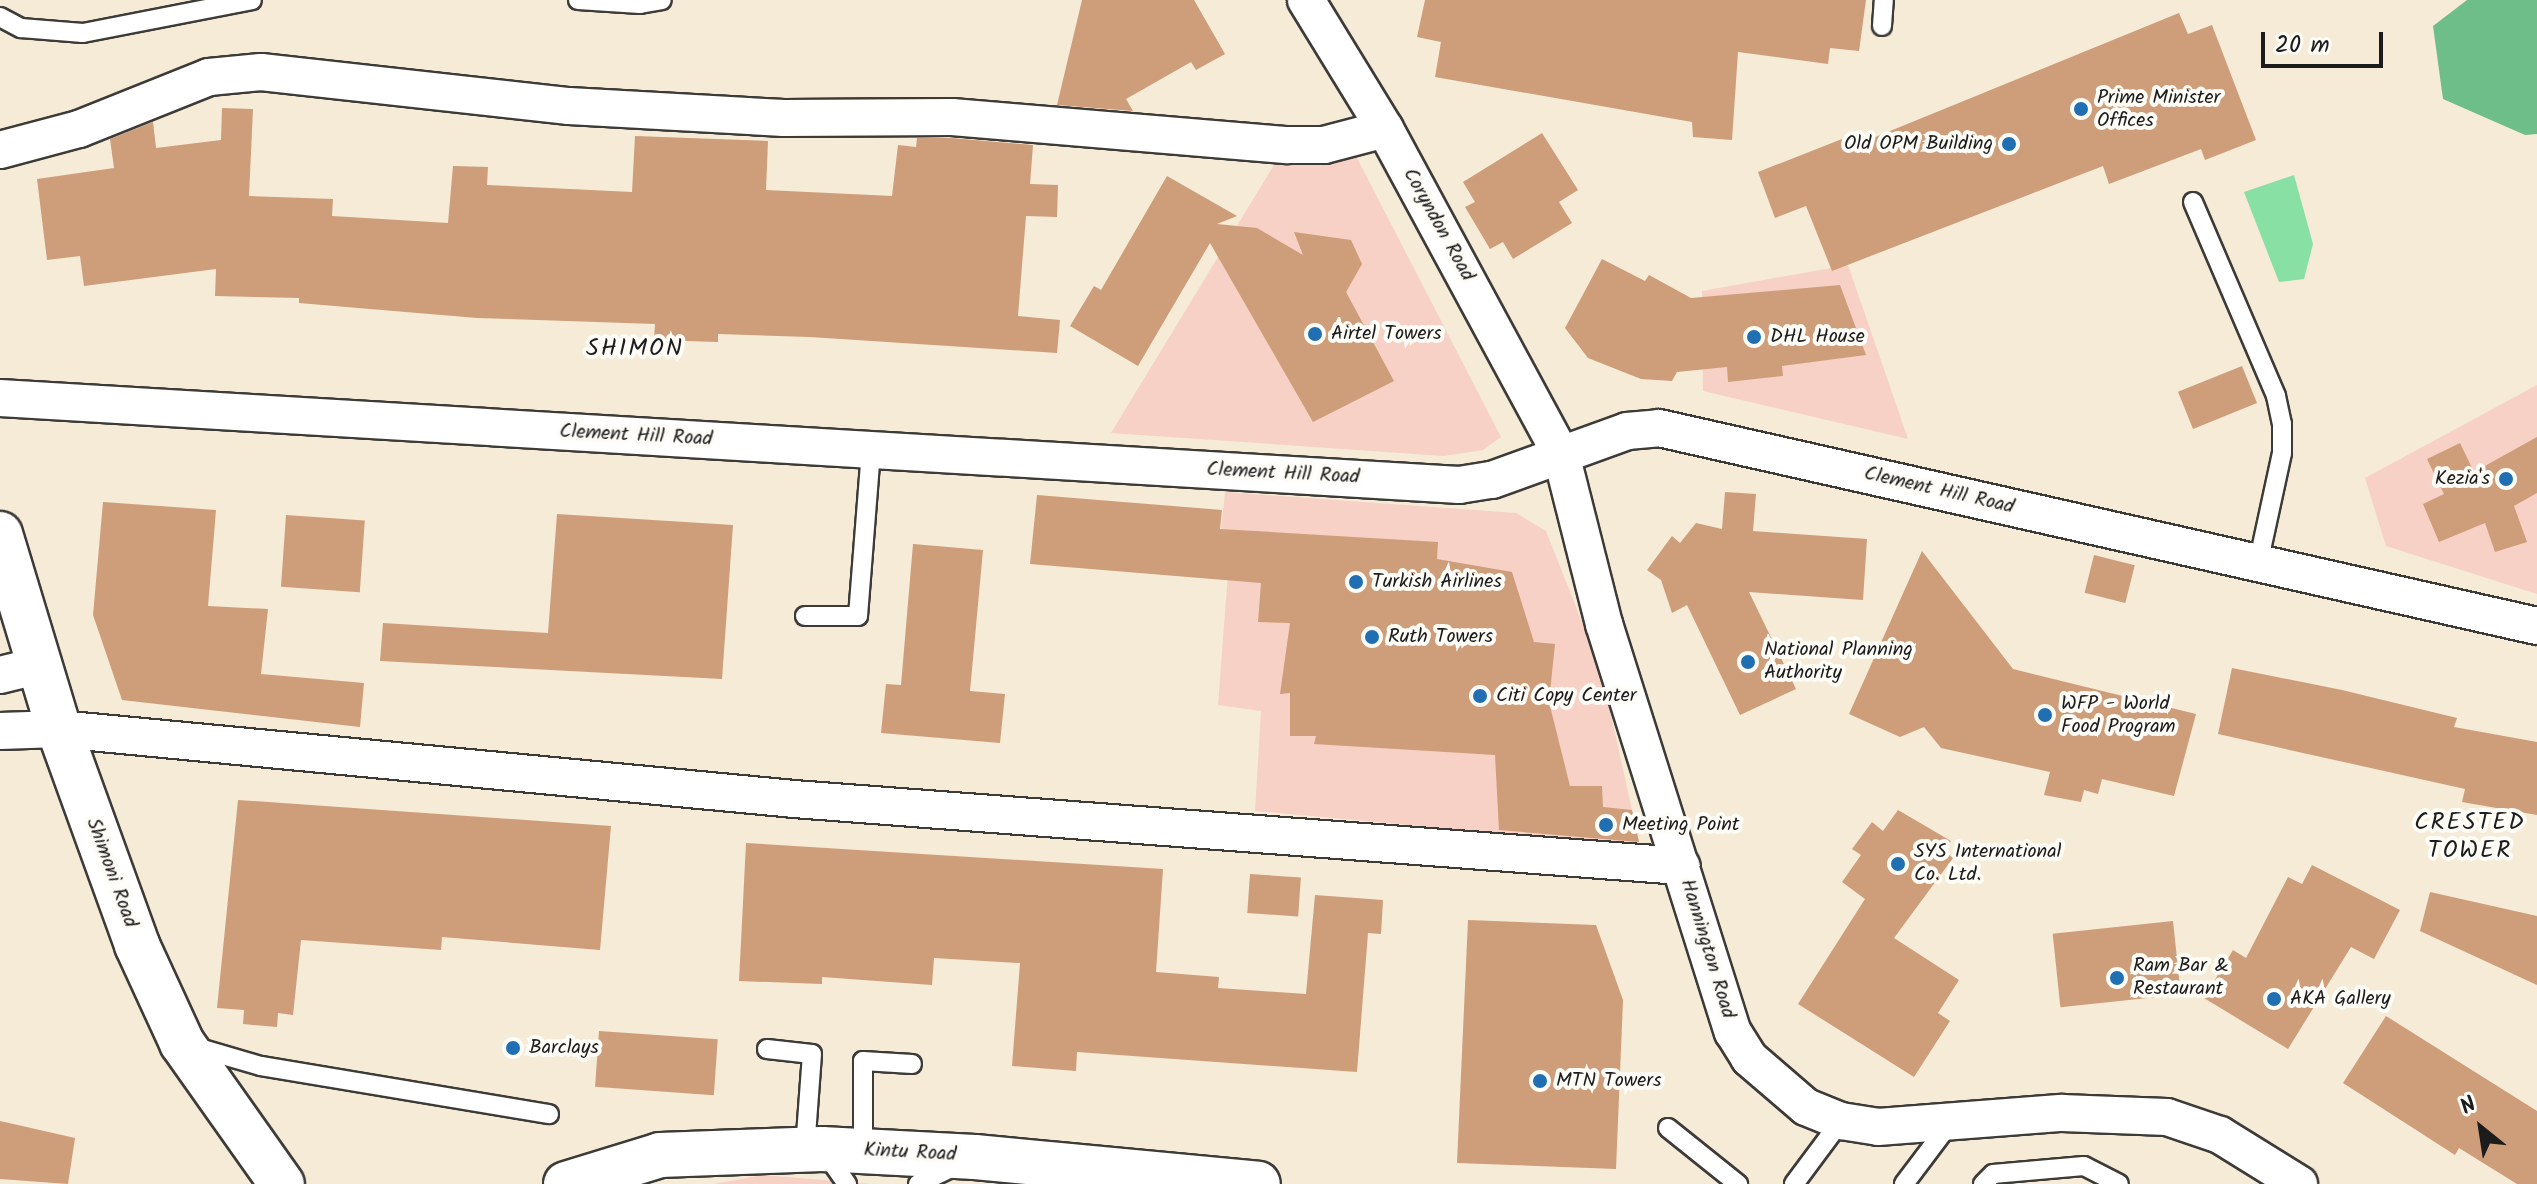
<!DOCTYPE html>
<html>
<head>
<meta charset="utf-8">
<style>
  body { margin:0 }
  #map { position:relative; width:2537px; height:1184px; overflow:hidden; background:#f5ebd7; font-family:Kalam,sans-serif }
  div>[style] { position:absolute }
  [style*='--x'] { left:calc(var(--x)*1px); top:calc(var(--y)*1px); width:calc(var(--w)*1px); rotate:calc(var(--a)*1deg) }
  .built>* { inset:0; background:#f7d1c6 }
  .green>* { inset:0; background:#88e0a4 }
  .forest>* { inset:0; background:#6ebe8a }
  .building>* { inset:0; background:#ce9d79; transform-origin:0 0 }
  .roads { filter:drop-shadow(2px 0 #3d3b38) drop-shadow(-2px 0 #3d3b38) drop-shadow(0 2px #3d3b38) drop-shadow(0 -2px #3d3b38) }
  .lane>* { height:18px; margin:-9px; padding:0 9px; transform-origin:9px; border-radius:9px; background:#fff }
  .street>* { height:36px; margin:-18px; padding:0 18px; transform-origin:18px; border-radius:18px; background:#fff }
  .secondary>* { height:44px; margin:-22px; padding:0 22px; transform-origin:22px; border-radius:22px; background:#fff }
  .dots>* { width:22px; height:22px; translate:-50% -50%; box-sizing:border-box; border:4px solid #fdfcf7; border-radius:50% }
  span { translate:-50% -50%; white-space:nowrap; text-align:center; line-height:1.15; -webkit-text-stroke:8px #fdfcf7; paint-order:stroke }
  .poi-label { font-size:20px; color:#1c1c1c }
  .left { translate:0 -50%; text-align:left }
  .right { translate:-100% -50%; text-align:right }
  .street-label { font-size:20px; color:#1c1c1c }
  .quarter-label { font-size:24px; color:#1c1c1c; letter-spacing:2px }
  .north { position:absolute; left:2441px; top:1088px; width:80px; height:80px; -webkit-text-stroke:6px #fdfcf7; paint-order:stroke; rotate:330deg; font-size:22px; font-weight:700; line-height:32px; text-align:center; color:#1c1c1c }
  .north::after { content:''; display:block; margin:auto; width:28px; height:36px; background:#1c1c1c; clip-path:polygon(50% 0,100% 100%,50% 72%,0 100%) }
  .scale { position:absolute; left:2261px; top:32px; width:122px; height:36px; box-sizing:border-box; border:4px solid #1c1c1c; border-top:0; padding-left:10px; font-size:24px; line-height:28px; white-space:nowrap; color:#1c1c1c; -webkit-text-stroke:6px #fdfcf7; paint-order:stroke }
</style>
</head>
<body>
<div id="map">
  <div class="built">
    <i style="clip-path:polygon(1280px 155px,1356px 156px,1501px 437px,1483px 450px,1444px 456px,1111px 433px)"></i>
    <i style="clip-path:polygon(1848px 265px,1908px 439px,1703px 391px,1702px 291px)"></i>
    <i style="clip-path:polygon(2537px 385px,2537px 594px,2386px 546px,2365px 478px)"></i>
    <i style="clip-path:polygon(1225px 492px,1516px 513px,1546px 531px,1601px 670px,1640px 846px,1255px 811px,1261px 711px,1218px 705px,1229px 560px,1218px 558px)"></i>
    <i style="clip-path:polygon(763px 1175px,872px 1184px,882px 1184px,714px 1184px)"></i>
  </div>
  <div class="green">
    <i style="clip-path:polygon(2294px 175px,2313px 244px,2304px 279px,2279px 282px,2244px 192px)"></i>
  </div>
  <div class="forest">
    <i style="clip-path:polygon(2467px 0,2537px 0,2537px 134px,2525px 135px,2443px 99px,2433px 26px)"></i>
  </div>
  <div class="building">
    <i style="clip-path:polygon(1082px 0,1194px 0,1225px 54px,1196px 70px,1191px 62px,1126px 99px,1133px 111px,1057px 105px)"></i>
    <i style="clip-path:polygon(1425px 0,1866px 0,1859px 51px,1830px 48px,1828px 64px,1738px 52px,1732px 140px,1693px 137px,1692px 122px,1435px 77px,1441px 42px,1417px 37px)"></i>
    <i style="clip-path:polygon(2179px 13px,2188px 34px,2212px 25px,2256px 140px,2205px 160px,2201px 149px,2109px 184px,2103px 166px,1832px 271px,1806px 206px,1775px 218px,1758px 172px,1842px 139px,1846px 149px)"></i>
    <i style="clip-path:polygon(222px 108px,253px 109px,249px 196px,333px 199px,332px 216px,448px 223px,453px 166px,488px 167px,487px 185px,632px 192px,635px 136px,768px 141px,766px 190px,892px 196px,898px 145px,916px 147px,917px 138px,951px 138px,1033px 145px,1030px 184px,1058px 185px,1057px 217px,1026px 216px,1018px 316px,1060px 320px,1057px 353px,810px 337px,718px 334px,718px 342px,654px 340px,655px 324px,477px 318px,299px 303px,299px 298px,215px 296px,216px 269px,84px 286px,80px 256px,47px 260px,37px 179px,114px 168px,110px 139px,153px 122px,156px 148px,221px 140px)"></i>
    <i style="clip-path:polygon(1542px 133px,1578px 190px,1559px 202px,1572px 223px,1513px 259px,1503px 242px,1490px 249px,1465px 207px,1475px 202px,1463px 182px)"></i>
    <i style="clip-path:polygon(1167px 176px,1237px 216px,1217px 224px,1257px 228px,1303px 255px,1294px 232px,1351px 240px,1362px 264px,1346px 292px,1394px 381px,1313px 422px,1210px 243px,1138px 366px,1070px 326px,1094px 286px,1101px 290px)"></i>
    <i style="clip-path:polygon(1602px 259px,1645px 281px,1649px 275px,1691px 298px,1840px 285px,1866px 355px,1782px 366px,1783px 376px,1728px 382px,1727px 367px,1677px 372px,1672px 381px,1641px 379px,1588px 358px,1565px 328px)"></i>
    <i style="left:2242px;top:366px;width:40px;height:69px;rotate:68deg"></i>
    <i style="clip-path:polygon(2537px 437px,2537px 493px,2514px 506px,2527px 542px,2495px 552px,2485px 523px,2439px 542px,2423px 504px,2444px 494px,2427px 459px,2460px 443px,2474px 472px)"></i>
    <i style="clip-path:polygon(1725px 492px,1756px 494px,1753px 531px,1867px 539px,1863px 600px,1749px 592px,1796px 689px,1740px 715px,1687px 605px,1672px 613px,1661px 580px,1647px 570px,1672px 536px,1680px 543px,1696px 523px,1722px 529px)"></i>
    <i style="clip-path:polygon(1037px 495px,1222px 510px,1220px 529px,1438px 542px,1437px 559px,1512px 572px,1534px 642px,1555px 644px,1549px 702px,1570px 786px,1602px 786px,1603px 807px,1632px 810px,1639px 842px,1499px 830px,1495px 755px,1314px 744px,1316px 736px,1290px 736px,1290px 693px,1280px 694px,1290px 623px,1258px 622px,1261px 583px,1030px 564px)"></i>
    <i style="clip-path:polygon(103px 502px,216px 510px,208px 606px,268px 609px,261px 674px,364px 683px,360px 727px,122px 700px,93px 615px)"></i>
    <i style="clip-path:polygon(557px 514px,733px 525px,722px 679px,380px 661px,383px 623px,548px 633px)"></i>
    <i style="left:286px;top:515px;width:79px;height:72px;rotate:4deg"></i>
    <i style="clip-path:polygon(913px 544px,983px 550px,970px 691px,1005px 694px,1000px 743px,881px 733px,886px 684px,901px 685px)"></i>
    <i style="clip-path:polygon(1922px 551px,2013px 669px,2196px 714px,2174px 796px,2102px 779px,2098px 794px,2084px 790px,2081px 802px,2044px 795px,2050px 772px,1941px 748px,1924px 727px,1900px 737px,1849px 714px)"></i>
    <i style="left:2094px;top:555px;width:42px;height:39px;rotate:14deg"></i>
    <i style="clip-path:polygon(2232px 668px,2342px 690px,2457px 718px,2454px 727px,2537px 742px,2537px 815px,2462px 802px,2465px 789px,2218px 734px)"></i>
    <i style="clip-path:polygon(238px 800px,611px 826px,600px 950px,442px 937px,441px 950px,301px 940px,293px 1015px,278px 1013px,277px 1027px,243px 1024px,244px 1010px,217px 1008px)"></i>
    <i style="clip-path:polygon(1898px 810px,1951px 841px,1944px 851px,1953px 858px,1894px 938px,1959px 980px,1938px 1013px,1950px 1021px,1914px 1077px,1798px 1004px,1865px 899px,1842px 882px,1861px 855px,1852px 849px,1872px 822px,1883px 831px)"></i>
    <i style="clip-path:polygon(746px 843px,1163px 869px,1156px 972px,1219px 977px,1218px 988px,1306px 994px,1315px 895px,1383px 900px,1381px 934px,1368px 933px,1357px 1072px,1077px 1052px,1076px 1071px,1012px 1066px,1020px 963px,934px 958px,932px 985px,822px 977px,822px 984px,739px 981px)"></i>
    <i style="clip-path:polygon(2312px 865px,2400px 910px,2374px 959px,2351px 947px,2288px 1049px,2204px 998px,2233px 950px,2246px 958px,2288px 877px,2302px 884px)"></i>
    <i style="left:1250px;top:874px;width:51px;height:39px;rotate:4deg"></i>
    <i style="clip-path:polygon(2430px 892px,2537px 916px,2537px 985px,2420px 931px)"></i>
    <i style="clip-path:polygon(1468px 920px,1596px 925px,1623px 1000px,1616px 1169px,1457px 1163px)"></i>
    <i style="left:2173px;top:921px;width:74px;height:121px;rotate:84deg"></i>
    <i style="clip-path:polygon(2386px 1016px,2537px 1111px,2537px 1184px,2517px 1184px,2459px 1148px,2455px 1155px,2343px 1083px)"></i>
    <i style="left:599px;top:1031px;width:119px;height:56px;rotate:4deg"></i>
    <i style="clip-path:polygon(0 1121px,75px 1138px,68px 1184px,0 1179px)"></i>
  </div>
  <div class="roads">
    <div class="lane">
      <i style="--x:578;--y:0;--w:62;--a:3.7"></i>
      <i style="--x:640;--y:4;--w:22;--a:-10"></i>
      <i style="--x:0;--y:17;--w:24;--a:28"></i>
      <i style="--x:21;--y:28;--w:62;--a:4.6"></i>
      <i style="--x:83;--y:33;--w:172;--a:-11"></i>
      <i style="--x:1882;--y:26;--w:26;--a:-86"></i>
      <i style="--x:2193;--y:202;--w:211;--a:66.8"></i>
      <i style="--x:2276;--y:396;--w:29;--a:78"></i>
      <i style="--x:2282;--y:424;--w:29;--a:90"></i>
      <i style="--x:2282;--y:453;--w:114;--a:102.2"></i>
      <i style="--x:805;--y:616;--w:53;--a:0"></i>
      <i style="--x:858;--y:616;--w:168;--a:-85.5"></i>
      <i style="--x:192;--y:1046;--w:72;--a:16.2"></i>
      <i style="--x:261;--y:1066;--w:292;--a:9.5"></i>
      <i style="--x:767;--y:1049;--w:45;--a:6.3"></i>
      <i style="--x:812;--y:1054;--w:95;--a:94.2"></i>
      <i style="--x:1668;--y:1128;--w:90;--a:38.7"></i>
      <i style="--x:863;--y:1151;--w:90;--a:-90"></i>
      <i style="--x:863;--y:1061;--w:49;--a:3.5"></i>
      <i style="--x:826;--y:1154;--w:37;--a:55"></i>
      <i style="--x:918;--y:1184;--w:41;--a:-25.9"></i>
      <i style="--x:1794;--y:1184;--w:79;--a:-53.3"></i>
      <i style="--x:1904;--y:1184;--w:76;--a:-53"></i>
      <i style="--x:1983;--y:1184;--w:14;--a:-45"></i>
      <i style="--x:1993;--y:1174;--w:91;--a:-5"></i>
      <i style="--x:2084;--y:1166;--w:39;--a:27"></i>
    </div>
    <div class="street">
      <i style="--x:1306;--y:0;--w:151;--a:58.5"></i>
      <i style="--x:1385;--y:129;--w:370;--a:61.6"></i>
      <i style="--x:1561;--y:454;--w:175;--a:75.8"></i>
      <i style="--x:1604;--y:624;--w:428;--a:72.5"></i>
      <i style="--x:1733;--y:1032;--w:31;--a:58"></i>
      <i style="--x:1749;--y:1058;--w:75;--a:40.7"></i>
      <i style="--x:1806;--y:1107;--w:38;--a:22"></i>
      <i style="--x:1841;--y:1121;--w:37;--a:9"></i>
      <i style="--x:1878;--y:1127;--w:185;--a:-4.4"></i>
      <i style="--x:2062;--y:1113;--w:105;--a:2.2"></i>
      <i style="--x:2167;--y:1117;--w:56;--a:18.8"></i>
      <i style="--x:2220;--y:1135;--w:93;--a:31.8"></i>
      <i style="--x:0;--y:150;--w:82;--a:-14.9"></i>
      <i style="--x:79;--y:129;--w:140;--a:-21.8"></i>
      <i style="--x:209;--y:77;--w:52;--a:-5.5"></i>
      <i style="--x:261;--y:72;--w:310;--a:6.3"></i>
      <i style="--x:569;--y:106;--w:215;--a:3.2"></i>
      <i style="--x:784;--y:118;--w:168;--a:-0.3"></i>
      <i style="--x:952;--y:117;--w:337;--a:4.8"></i>
      <i style="--x:1288;--y:145;--w:36;--a:0"></i>
      <i style="--x:1324;--y:145;--w:63;--a:-14.7"></i>
      <i style="--x:0;--y:398;--w:1462;--a:3.41"></i>
      <i style="--x:1459;--y:485;--w:33;--a:-9"></i>
      <i style="--x:1492;--y:480;--w:144;--a:-19.9"></i>
      <i style="--x:1627;--y:431;--w:32;--a:-5"></i>
      <i style="--x:1659;--y:428;--w:900;--a:12.71"></i>
      <i style="--x:0;--y:675;--w:42;--a:-13.7"></i>
      <i style="--x:0;--y:731;--w:59;--a:-1.9"></i>
      <i style="--x:59;--y:729;--w:738;--a:5.44"></i>
      <i style="--x:794;--y:799;--w:890;--a:4.32"></i>
    </div>
    <div class="secondary">
      <i style="--x:0;--y:534;--w:204;--a:73.2"></i>
      <i style="--x:59;--y:729;--w:230;--a:70.1"></i>
      <i style="--x:137;--y:945;--w:108;--a:65.3"></i>
      <i style="--x:182;--y:1043;--w:173;--a:54.7"></i>
      <i style="--x:566;--y:1184;--w:98;--a:-17.1"></i>
      <i style="--x:660;--y:1155;--w:162;--a:-2.1"></i>
      <i style="--x:822;--y:1149;--w:153;--a:3"></i>
      <i style="--x:975;--y:1157;--w:284;--a:5.4"></i>
    </div>
  </div>
  <div class="dots">
    <i style="left:2081px;top:109px;background:#1f6fb2"></i>
    <i style="left:2009px;top:144px;background:#1f6fb2"></i>
    <i style="left:1315px;top:334px;background:#1f6fb2"></i>
    <i style="left:1754px;top:337px;background:#1f6fb2"></i>
    <i style="left:2506px;top:479px;background:#1f6fb2"></i>
    <i style="left:1356px;top:582px;background:#1f6fb2"></i>
    <i style="left:1372px;top:637px;background:#1f6fb2"></i>
    <i style="left:1748px;top:662px;background:#1f6fb2"></i>
    <i style="left:1480px;top:696px;background:#1f6fb2"></i>
    <i style="left:2045px;top:715px;background:#1f6fb2"></i>
    <i style="left:1606px;top:825px;background:#1f6fb2"></i>
    <i style="left:1898px;top:864px;background:#1f6fb2"></i>
    <i style="left:2117px;top:978px;background:#1f6fb2"></i>
    <i style="left:2274px;top:999px;background:#1f6fb2"></i>
    <i style="left:513px;top:1048px;background:#1f6fb2"></i>
    <i style="left:1540px;top:1081px;background:#1f6fb2"></i>
  </div>
  <div class="poi-label">
    <span class="left" style="left:2097px;top:110px">Prime Minister<br>Offices</span>
    <span class="right" style="left:1993px;top:144px">Old OPM Building</span>
    <span class="left" style="left:1331px;top:334px">Airtel Towers</span>
    <span class="left" style="left:1770px;top:337px">DHL House</span>
    <span class="right" style="left:2490px;top:479px">Kezia's</span>
    <span class="left" style="left:1372px;top:582px">Turkish Airlines</span>
    <span class="left" style="left:1388px;top:637px">Ruth Towers</span>
    <span class="left" style="left:1764px;top:662px">National Planning<br>Authority</span>
    <span class="left" style="left:1496px;top:696px">Citi Copy Center</span>
    <span class="left" style="left:2061px;top:716px">WFP - World<br>Food Program</span>
    <span class="left" style="left:1622px;top:825px">Meeting Point</span>
    <span class="left" style="left:1914px;top:864px">SYS International<br>Co. Ltd.</span>
    <span class="left" style="left:2133px;top:978px">Ram Bar &amp;<br>Restaurant</span>
    <span class="left" style="left:2290px;top:999px">AKA Gallery</span>
    <span class="left" style="left:529px;top:1048px">Barclays</span>
    <span class="left" style="left:1556px;top:1081px">MTN Towers</span>
  </div>
  <div class="street-label">
    <span style="left:1438px;top:225px;rotate:61deg">Coryndon Road</span>
    <span style="left:636px;top:436px;rotate:3deg">Clement Hill Road</span>
    <span style="left:1283px;top:474px;rotate:3deg">Clement Hill Road</span>
    <span style="left:1939px;top:491px;rotate:13deg">Clement Hill Road</span>
    <span style="left:111px;top:873px;rotate:70deg">Shimoni Road</span>
    <span style="left:1707px;top:949px;rotate:73deg">Hannington Road</span>
    <span style="left:910px;top:1153px;rotate:3deg">Kintu Road</span>
  </div>
  <div class="quarter-label">
    <span style="left:635px;top:349px">SHIMON</span>
    <span style="left:2470px;top:837px">CRESTED<br>TOWER</span>
  </div>
  <div class="north">N</div>
  <div class="scale">20 m</div>
</div>
</body>
</html>
